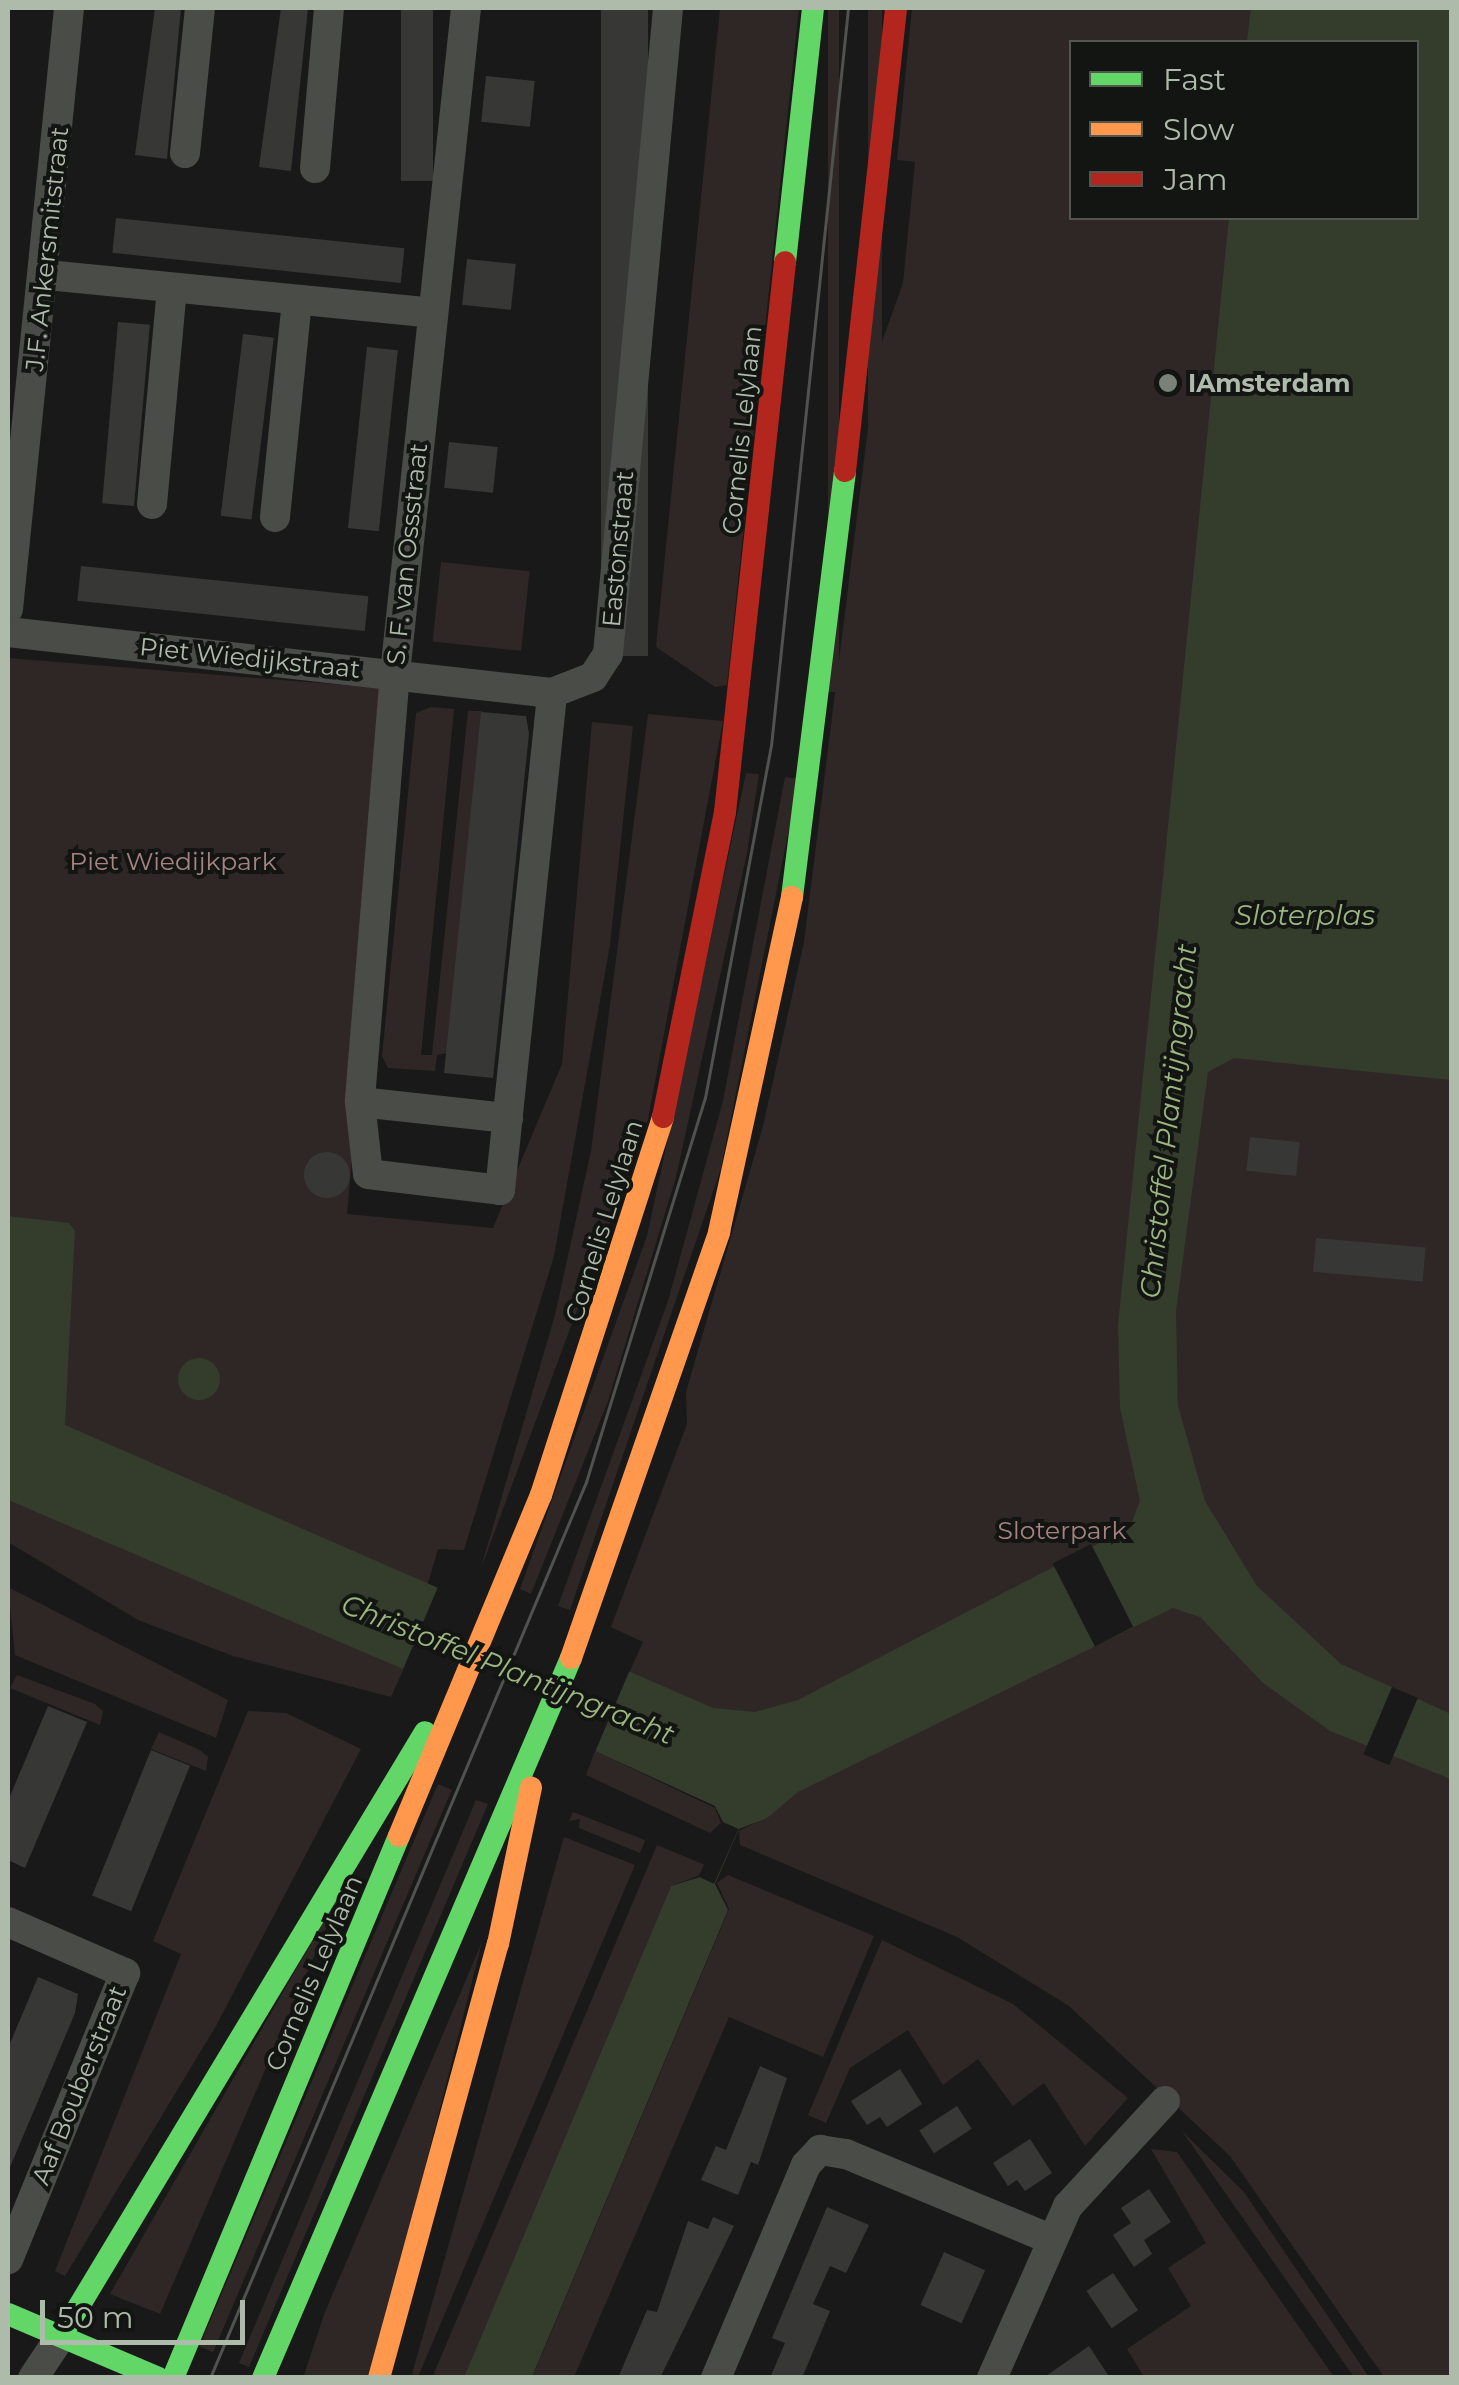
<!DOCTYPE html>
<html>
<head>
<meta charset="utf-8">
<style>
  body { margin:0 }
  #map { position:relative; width:1459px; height:2385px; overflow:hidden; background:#191919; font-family:Montserrat,sans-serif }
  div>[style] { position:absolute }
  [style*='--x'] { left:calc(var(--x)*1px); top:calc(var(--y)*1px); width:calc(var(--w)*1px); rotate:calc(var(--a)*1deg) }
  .green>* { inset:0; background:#2f2726; transform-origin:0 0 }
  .water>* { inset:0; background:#343c2b }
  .round { border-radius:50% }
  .pier>* { inset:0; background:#191919; transform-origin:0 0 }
  .building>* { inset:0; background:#373836; transform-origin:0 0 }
  .street>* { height:30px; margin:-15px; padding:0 15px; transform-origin:15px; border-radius:15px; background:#494c47 }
  .fast>* { height:22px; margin:-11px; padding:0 11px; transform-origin:11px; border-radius:11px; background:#63d668 }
  .slow>* { height:22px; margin:-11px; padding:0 11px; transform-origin:11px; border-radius:11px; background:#ff974d }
  .jam>* { height:22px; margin:-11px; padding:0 11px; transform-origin:11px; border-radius:11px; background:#b3261e }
  .tram>* { height:2.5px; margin:-1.25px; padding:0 1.25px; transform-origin:1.25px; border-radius:1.25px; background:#4f524e }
  .dots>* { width:28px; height:28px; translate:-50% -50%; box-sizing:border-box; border:5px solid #131513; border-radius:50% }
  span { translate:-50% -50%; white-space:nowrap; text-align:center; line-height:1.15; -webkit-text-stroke:8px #131513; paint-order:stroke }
  .street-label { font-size:25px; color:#afbbaa }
  .poi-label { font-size:25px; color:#afbbaa; font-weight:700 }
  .left { translate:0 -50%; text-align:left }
  .park-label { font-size:25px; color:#a68380 }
  .water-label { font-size:28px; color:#9cb680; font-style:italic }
  .frame { position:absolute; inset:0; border:10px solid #afbbaa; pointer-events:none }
  .legend { position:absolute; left:1069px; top:40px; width:350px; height:180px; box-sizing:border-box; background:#131513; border:2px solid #51574f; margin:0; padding:12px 18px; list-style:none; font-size:30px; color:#afbbaa }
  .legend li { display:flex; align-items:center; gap:20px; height:50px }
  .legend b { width:50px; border:2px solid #51574f }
  .scale { position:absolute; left:40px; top:2300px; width:205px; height:45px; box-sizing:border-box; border:5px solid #afbbaa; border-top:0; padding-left:12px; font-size:30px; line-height:35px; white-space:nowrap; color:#afbbaa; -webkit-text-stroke:8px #131513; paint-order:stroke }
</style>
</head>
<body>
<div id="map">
  <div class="green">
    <i style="clip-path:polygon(720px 8px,799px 8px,727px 685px,715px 687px,656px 647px)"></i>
    <i style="left:828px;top:8px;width:11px;height:684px"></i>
    <i style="left:868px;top:8px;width:14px;height:687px"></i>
    <i style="clip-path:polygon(evenodd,912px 8px,1451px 8px,1451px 2377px,1384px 2377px,1230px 2156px,1069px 2006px,957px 1937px,740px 1845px,739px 1831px,765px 1818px,629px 1673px,643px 1642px,611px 1627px,687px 1424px,686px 1392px,763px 1126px,804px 942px,877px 356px,903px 283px,915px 162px,897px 160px,912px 8px,1072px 42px,1416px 42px,1416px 218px,1072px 218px,1072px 42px)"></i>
    <i style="left:441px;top:562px;width:89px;height:80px;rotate:6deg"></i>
    <i style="clip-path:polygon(8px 658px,394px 689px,347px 1214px,493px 1228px,562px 1064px,592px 722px,633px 726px,610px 945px,554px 1256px,464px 1550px,438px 1549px,426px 1590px,35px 1418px,8px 1283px)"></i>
    <i style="clip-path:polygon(431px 707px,454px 709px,421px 1055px,432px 1055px,468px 711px,482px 711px,447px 1053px,437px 1055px,435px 1071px,388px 1068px,382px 1056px,416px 713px)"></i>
    <i style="clip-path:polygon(648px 714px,723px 721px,648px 1119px,480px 1571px,555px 1315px,591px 1151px)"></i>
    <i style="clip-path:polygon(746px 773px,759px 774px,747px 853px,676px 1177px,608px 1401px,531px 1594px,520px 1589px,647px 1236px)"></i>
    <i style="clip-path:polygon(785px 777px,799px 779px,721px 1168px,570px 1610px,558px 1606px,668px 1301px,723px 1101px)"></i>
    <i style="clip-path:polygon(8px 1500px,405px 1666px,391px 1697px,233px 1656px,138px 1620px,8px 1542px)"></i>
    <i style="clip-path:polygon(8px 1587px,228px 1700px,216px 1738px,15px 1655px)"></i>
    <i style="clip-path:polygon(17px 1675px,95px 1704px,103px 1711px,100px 1725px,10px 1688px)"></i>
    <i style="clip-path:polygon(248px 1711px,286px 1713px,361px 1749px,216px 2026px,65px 2276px,55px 2271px,181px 1954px,153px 1941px)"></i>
    <i style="clip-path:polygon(159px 1732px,200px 1750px,208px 1757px,206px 1771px,151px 1749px)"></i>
    <i style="clip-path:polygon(595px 1751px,715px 1808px,721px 1823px,710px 1833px,586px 1775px)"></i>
    <i style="left:438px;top:1784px;width:15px;height:611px;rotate:23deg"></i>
    <i style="clip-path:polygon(476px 1800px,488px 1804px,249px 2367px,239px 2363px)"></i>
    <i style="clip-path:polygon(573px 1812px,645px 1840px,640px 1853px,579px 1828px,580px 1819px,569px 1821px)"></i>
    <i style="clip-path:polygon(564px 1837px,635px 1865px,418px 2377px,412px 2374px)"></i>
    <i style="clip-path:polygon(657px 1845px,705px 1865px,700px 1875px,671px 1886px,464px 2377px,432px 2378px)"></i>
    <i style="clip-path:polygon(728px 1875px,874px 1936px,823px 2057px,729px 2017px,574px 2377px,532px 2378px,729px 1909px,717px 1883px)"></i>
    <i style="clip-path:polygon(346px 1882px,160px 2314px,110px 2294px)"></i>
    <i style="clip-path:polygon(882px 1940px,1013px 2004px,1128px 2098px,1085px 2146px,1044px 2083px,1013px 2106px,978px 2059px,943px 2085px,908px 2030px,850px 2068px,826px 2123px,808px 2115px)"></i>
    <i style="clip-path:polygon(482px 1942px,372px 2377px,310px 2378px,304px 2375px,325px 2312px)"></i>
    <i style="clip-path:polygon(1182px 2131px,1244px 2192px,1369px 2377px,1354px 2377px)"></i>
    <i style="clip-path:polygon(1151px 2149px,1177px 2152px,1334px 2377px,1144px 2377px,1127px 2349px,1191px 2306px,1168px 2268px,1206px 2243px)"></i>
  </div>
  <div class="water">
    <i style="clip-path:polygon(1251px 8px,1451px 8px,1451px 1080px,1234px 1058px,1208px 1072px,1176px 1311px,1178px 1406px,1205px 1501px,1257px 1586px,1341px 1664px,1451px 1714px,1451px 1779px,1330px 1731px,1263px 1683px,1200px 1617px,1173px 1608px,798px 1792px,767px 1818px,739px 1829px,715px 1884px,728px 1910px,532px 2377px,464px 2377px,671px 1886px,700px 1877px,723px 1822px,715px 1806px,595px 1751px,8px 1500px,8px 1216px,69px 1223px,75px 1231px,65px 1425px,713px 1708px,755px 1712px,798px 1700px,1130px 1527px,1140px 1501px,1120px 1408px,1118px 1325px,1229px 218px,1416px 218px,1416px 42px,1247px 42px)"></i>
    <i class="round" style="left:178px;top:1358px;width:42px;height:42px"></i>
  </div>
  <div class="pier">
    <i style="left:1091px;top:1544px;width:93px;height:43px;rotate:63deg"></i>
    <i style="left:438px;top:1587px;width:209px;height:90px;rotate:23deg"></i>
    <i style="left:1392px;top:1687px;width:28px;height:73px;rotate:23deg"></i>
    <i style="left:723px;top:1822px;width:17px;height:60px;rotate:24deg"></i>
  </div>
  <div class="building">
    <i style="clip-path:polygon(155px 8px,181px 8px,167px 159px,135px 155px)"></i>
    <i style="clip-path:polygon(281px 8px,308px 8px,291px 171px,259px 167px)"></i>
    <i style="left:401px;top:8px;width:32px;height:173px"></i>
    <i style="left:601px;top:8px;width:47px;height:648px"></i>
    <i style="left:486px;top:76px;width:49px;height:46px;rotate:6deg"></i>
    <i style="left:116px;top:218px;width:290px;height:35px;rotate:6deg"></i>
    <i style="left:467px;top:259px;width:49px;height:46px;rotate:6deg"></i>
    <i style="left:118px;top:322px;width:32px;height:182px;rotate:5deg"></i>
    <i style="left:243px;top:334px;width:31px;height:183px;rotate:7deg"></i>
    <i style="left:367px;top:347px;width:31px;height:182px;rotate:6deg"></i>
    <i style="left:449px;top:442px;width:49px;height:46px;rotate:6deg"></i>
    <i style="left:81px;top:566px;width:289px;height:35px;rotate:6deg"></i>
    <i style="clip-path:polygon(481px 712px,526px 716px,529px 734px,493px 1078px,444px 1073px)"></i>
    <i style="left:1250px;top:1137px;width:50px;height:34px;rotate:6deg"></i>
    <i class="round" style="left:304px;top:1152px;width:46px;height:46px"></i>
    <i style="left:1316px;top:1238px;width:110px;height:34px;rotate:5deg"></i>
    <i style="clip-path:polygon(48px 1706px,87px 1722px,25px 1868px,8px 1860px,8px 1801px)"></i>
    <i style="left:151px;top:1750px;width:42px;height:157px;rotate:22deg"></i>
    <i style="clip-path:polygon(38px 1977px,78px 1994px,75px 2013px,8px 2172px,8px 2048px)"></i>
    <i style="clip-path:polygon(760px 2066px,787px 2078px,758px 2165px,751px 2162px,738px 2195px,701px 2180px,716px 2146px,726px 2150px)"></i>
    <i style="clip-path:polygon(900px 2069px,922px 2104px,887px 2127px,880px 2117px,867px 2125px,851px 2101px)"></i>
    <i style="left:957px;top:2106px;width:27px;height:45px;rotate:57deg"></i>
    <i style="clip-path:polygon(1030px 2139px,1052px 2173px,1025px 2191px,1017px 2180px,1008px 2186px,993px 2163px)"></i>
    <i style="clip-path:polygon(1149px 2189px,1171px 2222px,1144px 2240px,1152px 2254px,1134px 2267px,1113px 2235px,1131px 2223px,1121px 2208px)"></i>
    <i style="clip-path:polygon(827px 2207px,869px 2225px,846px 2273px,830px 2266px,813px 2304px,830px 2311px,802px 2378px,770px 2378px,785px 2343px,772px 2338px)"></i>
    <i style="clip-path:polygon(713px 2217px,734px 2226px,660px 2378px,618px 2378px,647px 2310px,657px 2312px,688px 2221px,708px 2229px)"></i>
    <i style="left:944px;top:2252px;width:45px;height:58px;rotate:24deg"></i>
    <i style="left:1113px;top:2273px;width:45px;height:32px;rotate:56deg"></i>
    <i style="clip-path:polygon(1089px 2346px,1110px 2378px,1043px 2378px)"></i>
  </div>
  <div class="street">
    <i style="--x:466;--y:8;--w:669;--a:96.09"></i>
    <i style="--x:395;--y:673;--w:430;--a:94.7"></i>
    <i style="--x:360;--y:1102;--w:72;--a:83.7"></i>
    <i style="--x:368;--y:1174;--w:133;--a:6.9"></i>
    <i style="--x:500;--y:1190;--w:500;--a:-84"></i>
    <i style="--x:552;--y:693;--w:44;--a:-21.3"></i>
    <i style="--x:593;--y:677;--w:27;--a:-57"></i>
    <i style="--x:608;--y:654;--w:649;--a:-84.69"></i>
    <i style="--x:185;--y:153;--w:146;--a:-84.1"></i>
    <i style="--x:315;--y:168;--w:161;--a:-85"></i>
    <i style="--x:47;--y:275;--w:387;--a:5.6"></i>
    <i style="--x:152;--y:504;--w:216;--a:-84.7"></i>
    <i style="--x:275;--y:517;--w:218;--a:-84.2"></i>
    <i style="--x:8;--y:609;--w:604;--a:-84.2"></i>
    <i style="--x:8;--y:632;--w:547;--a:6.4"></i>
    <i style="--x:360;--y:1102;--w:149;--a:6.2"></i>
    <i style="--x:8;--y:1922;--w:128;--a:23.6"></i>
    <i style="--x:125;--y:1973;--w:309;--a:112.2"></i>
    <i style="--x:33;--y:2378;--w:50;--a:-56.3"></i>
    <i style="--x:716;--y:2378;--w:231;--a:-67.1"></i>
    <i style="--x:806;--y:2165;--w:21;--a:-47"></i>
    <i style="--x:820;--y:2150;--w:26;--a:9"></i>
    <i style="--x:846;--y:2154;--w:221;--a:22.6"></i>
    <i style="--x:992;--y:2378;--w:188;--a:-66.2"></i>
    <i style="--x:1068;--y:2206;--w:143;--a:-47.3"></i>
  </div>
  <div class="fast">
    <i style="--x:785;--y:262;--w:256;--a:-83.7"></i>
    <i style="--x:792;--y:897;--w:429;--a:-82.9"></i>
    <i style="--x:8;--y:2314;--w:164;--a:23"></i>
    <i style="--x:61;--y:2336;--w:705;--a:-58.92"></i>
    <i style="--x:173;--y:2378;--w:587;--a:-67.37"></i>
    <i style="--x:263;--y:2378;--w:783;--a:-66.84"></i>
  </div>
  <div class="slow">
    <i style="--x:571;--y:1658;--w:451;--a:-70.8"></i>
    <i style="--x:719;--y:1232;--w:343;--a:-77.7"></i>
    <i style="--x:399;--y:1836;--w:369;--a:-67.4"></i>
    <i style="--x:541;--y:1495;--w:397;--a:-72.1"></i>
    <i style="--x:379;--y:2378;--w:450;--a:-74.7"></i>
    <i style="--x:498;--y:1944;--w:160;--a:-78.1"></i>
  </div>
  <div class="jam">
    <i style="--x:845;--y:471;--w:466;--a:-83.7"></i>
    <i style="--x:663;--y:1117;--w:311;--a:-78.5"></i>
    <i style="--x:725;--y:812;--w:553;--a:-83.77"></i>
  </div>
  <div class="tram">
    <i style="--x:210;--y:2378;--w:972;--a:-67.23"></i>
    <i style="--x:586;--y:1482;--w:402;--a:-72.8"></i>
    <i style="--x:705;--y:1098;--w:358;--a:-79.4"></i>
    <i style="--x:771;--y:746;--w:742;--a:-84.04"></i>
  </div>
  <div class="dots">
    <i style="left:1168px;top:383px;background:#7a8277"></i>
  </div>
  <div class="street-label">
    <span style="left:47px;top:249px;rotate:-84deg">J.F. Ankersmitstraat</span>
    <span style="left:742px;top:430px;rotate:-84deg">Cornelis Lelylaan</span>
    <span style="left:618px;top:549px;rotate:-85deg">Eastonstraat</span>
    <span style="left:407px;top:554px;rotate:-84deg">S. F. van Ossstraat</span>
    <span style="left:250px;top:658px;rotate:6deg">Piet Wiedijkstraat</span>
    <span style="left:604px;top:1221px;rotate:-73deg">Cornelis Lelylaan</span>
    <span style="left:314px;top:1973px;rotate:-67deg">Cornelis Lelylaan</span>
    <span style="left:79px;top:2085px;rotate:-68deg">Aaf Bouberstraat</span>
  </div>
  <div class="poi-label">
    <span class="left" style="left:1188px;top:383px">IAmsterdam</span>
  </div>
  <div class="park-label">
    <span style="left:173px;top:861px">Piet Wiedijkpark</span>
    <span style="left:1062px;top:1530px">Sloterpark</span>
  </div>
  <div class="water-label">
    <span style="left:1305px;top:915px">Sloterplas</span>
    <span style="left:1168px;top:1121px;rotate:-84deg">Christoffel Plantijngracht</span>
    <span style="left:508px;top:1669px;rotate:22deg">Christoffel Plantijngracht</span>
  </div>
  <div class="frame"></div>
  <ul class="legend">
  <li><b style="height:12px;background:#63d668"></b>Fast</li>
  <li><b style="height:12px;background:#ff974d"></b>Slow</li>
  <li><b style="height:12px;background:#b3261e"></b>Jam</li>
  </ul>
  <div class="scale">50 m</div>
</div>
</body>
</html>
